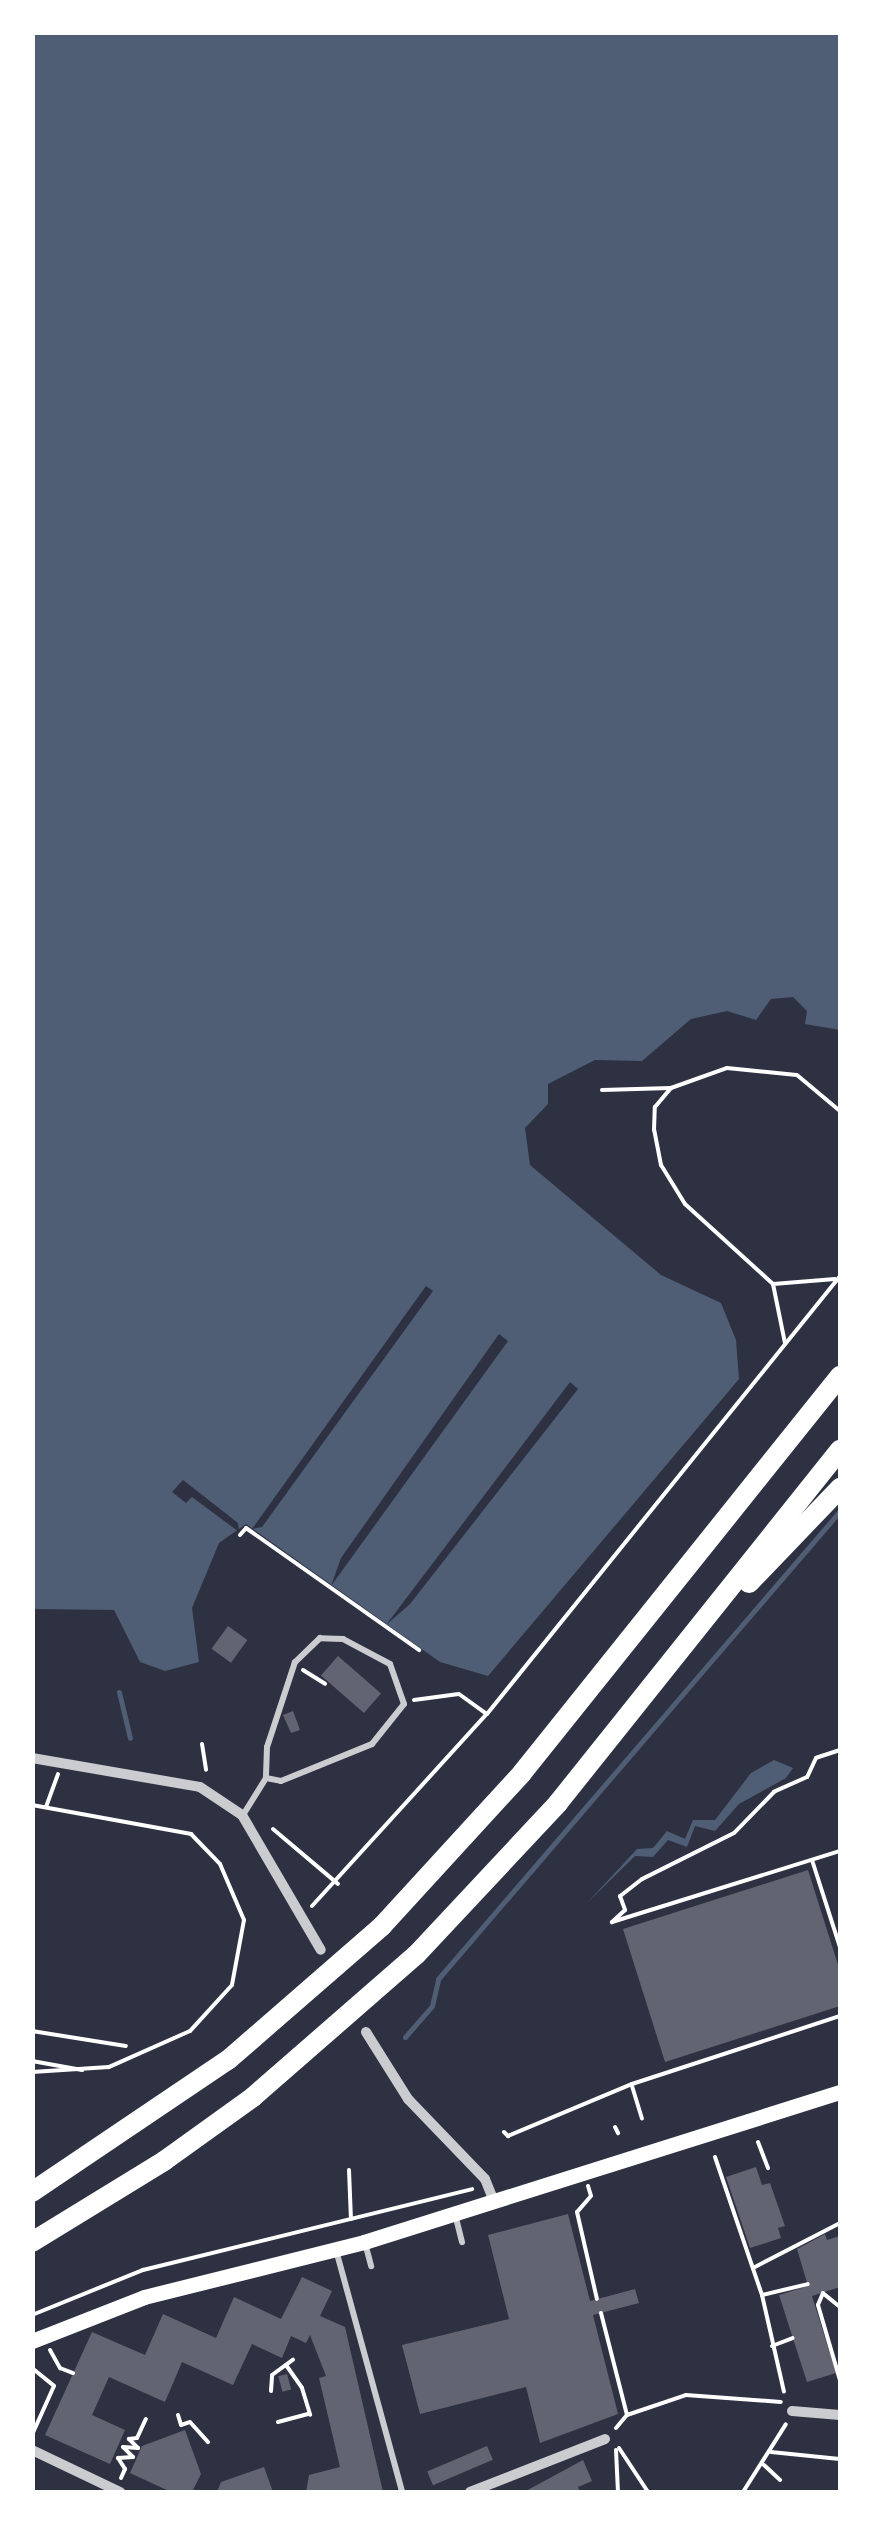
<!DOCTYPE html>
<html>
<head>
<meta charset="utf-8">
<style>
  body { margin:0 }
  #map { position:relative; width:873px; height:2525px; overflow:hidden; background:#2d3142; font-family:"Fira Sans Condensed",sans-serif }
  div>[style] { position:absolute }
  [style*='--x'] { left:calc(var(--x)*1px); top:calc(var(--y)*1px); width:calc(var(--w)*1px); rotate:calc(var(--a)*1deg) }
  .water>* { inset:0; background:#4f5d75 }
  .pier>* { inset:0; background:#2d3142 }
  .stream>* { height:5px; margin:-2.5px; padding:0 2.5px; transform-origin:2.5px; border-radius:2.5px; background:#4f5d75 }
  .building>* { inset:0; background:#626471; transform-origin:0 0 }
  .path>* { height:4px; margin:-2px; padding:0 2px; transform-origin:2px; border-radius:2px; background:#fff }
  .service>* { height:6px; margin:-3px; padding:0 3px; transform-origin:3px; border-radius:3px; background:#caccd0 }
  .minor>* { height:10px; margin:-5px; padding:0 5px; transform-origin:5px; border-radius:5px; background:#caccd0 }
  .secondary>* { height:15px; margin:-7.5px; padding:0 7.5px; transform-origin:7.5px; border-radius:7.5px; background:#fff }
  .motorway>* { height:20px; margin:-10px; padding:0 10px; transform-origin:10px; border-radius:10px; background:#fff }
  span { translate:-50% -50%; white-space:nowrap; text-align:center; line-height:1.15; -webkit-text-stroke:10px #fff; paint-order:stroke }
  .frame { position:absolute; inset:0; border:35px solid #fff; pointer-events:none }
</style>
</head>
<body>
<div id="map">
  <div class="water">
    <i style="clip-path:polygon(32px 33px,840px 33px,840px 1030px,805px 1024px,807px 1011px,793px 997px,771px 999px,756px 1020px,727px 1011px,691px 1019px,642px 1061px,595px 1060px,548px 1084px,548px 1104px,525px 1128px,530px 1165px,661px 1275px,721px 1303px,736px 1340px,739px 1379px,488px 1676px,440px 1662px,246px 1524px,219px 1543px,192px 1608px,199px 1662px,165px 1671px,140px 1662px,114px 1610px,33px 1609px)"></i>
    <i style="clip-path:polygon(774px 1760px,793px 1768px,786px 1778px,739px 1804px,715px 1831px,695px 1826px,687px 1847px,668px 1840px,653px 1857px,635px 1856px,587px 1903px,637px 1849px,653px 1848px,667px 1831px,685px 1839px,693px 1820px,715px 1820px,751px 1773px)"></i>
  </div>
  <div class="pier">
    <i style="clip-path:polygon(426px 1286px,433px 1291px,262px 1527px,252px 1529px)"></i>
    <i style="clip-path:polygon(499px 1334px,508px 1341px,331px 1586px,341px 1558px)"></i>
    <i style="clip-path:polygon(570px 1382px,578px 1389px,410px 1604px,386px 1625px)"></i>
    <i style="clip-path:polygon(183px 1480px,238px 1523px,239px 1532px,192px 1497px,186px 1503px,172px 1492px)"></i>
  </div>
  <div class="stream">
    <i style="--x:119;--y:1692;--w:47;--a:76.6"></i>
    <i style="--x:405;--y:2037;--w:41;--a:-48.9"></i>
    <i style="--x:432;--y:2006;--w:28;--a:-77"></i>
    <i style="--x:438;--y:1979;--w:617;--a:-49.34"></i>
  </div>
  <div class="building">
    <i style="left:228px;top:1626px;width:24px;height:28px;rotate:36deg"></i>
    <i style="left:338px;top:1656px;width:57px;height:26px;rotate:41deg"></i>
    <i style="clip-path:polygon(293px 1711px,300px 1730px,291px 1733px,283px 1715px)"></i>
    <i style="clip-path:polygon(808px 1870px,840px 1971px,840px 2006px,665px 2062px,623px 1929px)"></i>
    <i style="clip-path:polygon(756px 2167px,762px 2185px,770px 2183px,785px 2226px,778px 2228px,781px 2238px,750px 2248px,726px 2177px)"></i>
    <i style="clip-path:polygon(568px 2214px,590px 2301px,635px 2289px,639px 2303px,593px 2315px,618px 2414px,540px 2443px,526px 2387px,420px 2414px,402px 2345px,509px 2319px,488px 2235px)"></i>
    <i style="clip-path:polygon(825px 2234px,827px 2240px,840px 2236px,840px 2287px,812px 2296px,836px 2373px,807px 2382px,779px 2295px,808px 2286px,797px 2249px)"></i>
    <i style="clip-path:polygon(302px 2277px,332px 2291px,320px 2316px,345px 2327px,383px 2492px,306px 2492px,309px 2475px,340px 2467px,319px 2378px,326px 2376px,310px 2335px,306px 2343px,291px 2336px,282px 2358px,252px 2344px,233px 2385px,182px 2362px,165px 2402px,109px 2377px,92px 2415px,125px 2430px,110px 2464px,45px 2435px,92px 2332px,145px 2355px,163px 2314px,216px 2338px,234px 2297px,281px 2319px)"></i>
    <i style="left:287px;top:2374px;width:16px;height:9px;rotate:75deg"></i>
    <i style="clip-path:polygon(185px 2430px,201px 2474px,192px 2492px,171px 2492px,130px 2473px,142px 2446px)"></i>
    <i style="left:487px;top:2446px;width:15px;height:65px;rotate:67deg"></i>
    <i style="clip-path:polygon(583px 2460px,592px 2481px,578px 2487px,580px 2492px,524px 2492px)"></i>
    <i style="clip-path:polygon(264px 2467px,273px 2492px,217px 2492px,221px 2482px)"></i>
  </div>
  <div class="path">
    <i style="--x:602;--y:1090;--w:69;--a:-1.7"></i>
    <i style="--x:835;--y:1279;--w:62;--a:175.4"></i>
    <i style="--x:773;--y:1284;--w:119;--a:-137.7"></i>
    <i style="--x:685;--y:1204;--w:46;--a:-121.6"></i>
    <i style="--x:661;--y:1165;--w:36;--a:-101"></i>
    <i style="--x:654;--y:1130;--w:23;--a:-88"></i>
    <i style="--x:655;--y:1107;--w:25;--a:-50"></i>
    <i style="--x:671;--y:1088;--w:59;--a:-19.7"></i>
    <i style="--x:727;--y:1068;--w:70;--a:5.7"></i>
    <i style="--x:797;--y:1075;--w:56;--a:39.9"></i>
    <i style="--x:773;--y:1284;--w:60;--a:78.5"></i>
    <i style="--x:240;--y:1535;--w:9;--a:-49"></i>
    <i style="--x:246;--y:1528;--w:212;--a:35.2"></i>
    <i style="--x:303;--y:1670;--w:26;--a:32"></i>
    <i style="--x:414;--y:1700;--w:45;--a:-7.6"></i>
    <i style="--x:459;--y:1694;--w:34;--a:36"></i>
    <i style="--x:202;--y:1744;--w:26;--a:81"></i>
    <i style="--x:840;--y:1750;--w:25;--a:162"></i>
    <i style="--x:816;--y:1758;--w:21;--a:115"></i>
    <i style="--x:807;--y:1777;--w:36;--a:156"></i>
    <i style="--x:774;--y:1792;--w:57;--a:134.3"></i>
    <i style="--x:734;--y:1833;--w:103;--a:153.4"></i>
    <i style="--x:642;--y:1879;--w:28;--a:142"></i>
    <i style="--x:620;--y:1896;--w:15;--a:70"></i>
    <i style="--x:625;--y:1910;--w:18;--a:137"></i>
    <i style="--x:612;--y:1922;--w:239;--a:-17.3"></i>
    <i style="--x:32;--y:1805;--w:162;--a:10.3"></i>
    <i style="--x:191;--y:1834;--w:42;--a:46"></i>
    <i style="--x:220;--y:1864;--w:61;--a:66.8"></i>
    <i style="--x:244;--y:1920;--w:66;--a:100.5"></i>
    <i style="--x:232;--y:1985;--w:62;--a:132.4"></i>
    <i style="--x:190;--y:2031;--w:89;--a:156"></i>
    <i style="--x:109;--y:2067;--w:77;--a:176.3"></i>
    <i style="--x:46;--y:1807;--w:35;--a:-70"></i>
    <i style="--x:273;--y:1829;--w:85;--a:40.2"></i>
    <i style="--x:812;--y:1860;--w:91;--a:72.2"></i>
    <i style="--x:312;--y:1906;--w:260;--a:-47.7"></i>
    <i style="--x:487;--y:1714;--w:563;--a:-51.13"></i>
    <i style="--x:32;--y:2031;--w:95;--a:9.1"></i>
    <i style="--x:32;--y:2061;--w:51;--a:10.2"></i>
    <i style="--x:632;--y:2086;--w:34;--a:73"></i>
    <i style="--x:615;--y:2127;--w:7;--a:63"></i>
    <i style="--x:504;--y:2132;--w:6;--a:45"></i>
    <i style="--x:508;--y:2136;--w:134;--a:-22.8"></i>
    <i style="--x:632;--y:2084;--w:219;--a:-18.1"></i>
    <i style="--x:758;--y:2142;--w:28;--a:69"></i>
    <i style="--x:715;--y:2157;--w:146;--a:71.2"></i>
    <i style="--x:762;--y:2295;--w:99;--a:77.2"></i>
    <i style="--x:349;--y:2170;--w:49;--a:87.7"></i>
    <i style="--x:588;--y:2186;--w:10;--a:73"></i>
    <i style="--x:591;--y:2196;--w:21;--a:131"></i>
    <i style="--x:577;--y:2212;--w:89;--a:77.1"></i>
    <i style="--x:753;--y:2268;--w:98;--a:-27.3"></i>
    <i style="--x:762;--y:2295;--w:47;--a:-13.4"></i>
    <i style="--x:840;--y:2307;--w:22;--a:-141"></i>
    <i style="--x:823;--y:2293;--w:13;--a:113"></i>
    <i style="--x:818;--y:2305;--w:78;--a:73.7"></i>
    <i style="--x:601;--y:2313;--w:105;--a:75.7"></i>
    <i style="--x:32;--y:2315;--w:120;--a:-22.1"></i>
    <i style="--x:143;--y:2270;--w:339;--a:-13.8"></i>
    <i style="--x:772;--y:2346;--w:22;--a:-21"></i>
    <i style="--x:50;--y:2350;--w:21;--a:61"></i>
    <i style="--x:60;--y:2368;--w:14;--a:21"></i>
    <i style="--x:286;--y:2365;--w:28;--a:55"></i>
    <i style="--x:302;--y:2388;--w:28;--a:73"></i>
    <i style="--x:32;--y:2368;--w:28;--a:39"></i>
    <i style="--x:54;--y:2386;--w:54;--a:114.2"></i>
    <i style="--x:271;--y:2391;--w:16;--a:-86"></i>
    <i style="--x:272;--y:2375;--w:26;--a:-36"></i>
    <i style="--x:178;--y:2415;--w:10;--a:73"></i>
    <i style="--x:181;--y:2425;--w:9;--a:-18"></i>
    <i style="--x:190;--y:2422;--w:27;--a:48"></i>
    <i style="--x:278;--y:2422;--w:31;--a:-15"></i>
    <i style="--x:616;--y:2428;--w:17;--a:-50"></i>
    <i style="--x:627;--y:2415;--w:62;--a:-18.7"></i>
    <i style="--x:686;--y:2395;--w:95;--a:4.2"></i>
    <i style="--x:619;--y:2448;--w:53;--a:56.6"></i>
    <i style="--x:616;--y:2450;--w:42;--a:87.3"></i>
    <i style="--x:771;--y:2452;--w:69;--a:5.8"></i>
    <i style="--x:764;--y:2465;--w:22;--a:43"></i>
    <i style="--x:121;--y:2478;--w:10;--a:-66"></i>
    <i style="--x:125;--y:2469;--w:13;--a:-122"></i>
    <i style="--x:118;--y:2458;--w:15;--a:-4"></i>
    <i style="--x:133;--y:2457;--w:14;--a:-135"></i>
    <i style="--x:123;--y:2447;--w:15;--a:4"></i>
    <i style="--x:138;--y:2448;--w:13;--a:-135"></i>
    <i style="--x:129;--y:2439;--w:8;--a:-7"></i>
    <i style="--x:137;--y:2438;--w:21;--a:-65"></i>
    <i style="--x:743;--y:2492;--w:80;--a:-57.7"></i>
  </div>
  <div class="service">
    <i style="--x:243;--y:1815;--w:44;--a:-58.1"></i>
    <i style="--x:266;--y:1778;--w:15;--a:11"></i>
    <i style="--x:281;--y:1781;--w:98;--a:-22.1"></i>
    <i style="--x:372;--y:1744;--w:51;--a:-51.3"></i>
    <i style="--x:404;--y:1704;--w:42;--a:-109.3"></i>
    <i style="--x:390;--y:1664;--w:53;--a:-152"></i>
    <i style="--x:343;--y:1639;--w:23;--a:-178"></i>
    <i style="--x:320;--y:1638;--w:35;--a:136"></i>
    <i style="--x:295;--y:1662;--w:89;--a:108.2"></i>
    <i style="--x:267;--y:1747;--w:31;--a:92"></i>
    <i style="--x:455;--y:2214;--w:29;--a:76"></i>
    <i style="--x:365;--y:2243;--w:24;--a:75"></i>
    <i style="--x:336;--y:2250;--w:251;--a:74.7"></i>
  </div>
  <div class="minor">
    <i style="--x:32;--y:1758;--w:170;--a:9.8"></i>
    <i style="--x:200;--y:1787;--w:50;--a:33.7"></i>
    <i style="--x:242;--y:1815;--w:156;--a:59.7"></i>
    <i style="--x:366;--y:2032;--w:79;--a:57.9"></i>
    <i style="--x:408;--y:2099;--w:111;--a:46.1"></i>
    <i style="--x:485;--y:2179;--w:24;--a:68"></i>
    <i style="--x:792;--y:2411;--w:48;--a:4.8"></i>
    <i style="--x:32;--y:2450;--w:98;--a:25.5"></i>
    <i style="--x:470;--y:2492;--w:145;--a:-21.4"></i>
  </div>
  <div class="secondary">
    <i style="--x:32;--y:2341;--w:120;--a:-21.4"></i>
    <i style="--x:144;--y:2297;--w:227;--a:-14"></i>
    <i style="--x:364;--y:2242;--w:499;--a:-17.5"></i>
  </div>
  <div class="motorway">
    <i style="--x:749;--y:1583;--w:132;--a:-46.2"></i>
    <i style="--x:32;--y:2192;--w:236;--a:-34"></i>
    <i style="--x:228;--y:2060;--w:204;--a:-41"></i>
    <i style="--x:382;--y:1926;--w:207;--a:-47.5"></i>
    <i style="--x:522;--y:1773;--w:509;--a:-51.31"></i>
    <i style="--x:32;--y:2242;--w:155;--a:-31.5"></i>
    <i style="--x:164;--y:2161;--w:110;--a:-35.7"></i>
    <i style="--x:253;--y:2097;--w:216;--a:-41.1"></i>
    <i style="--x:416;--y:1955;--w:208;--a:-46.9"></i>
    <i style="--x:558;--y:1803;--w:452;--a:-51.4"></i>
  </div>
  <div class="frame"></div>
</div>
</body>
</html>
